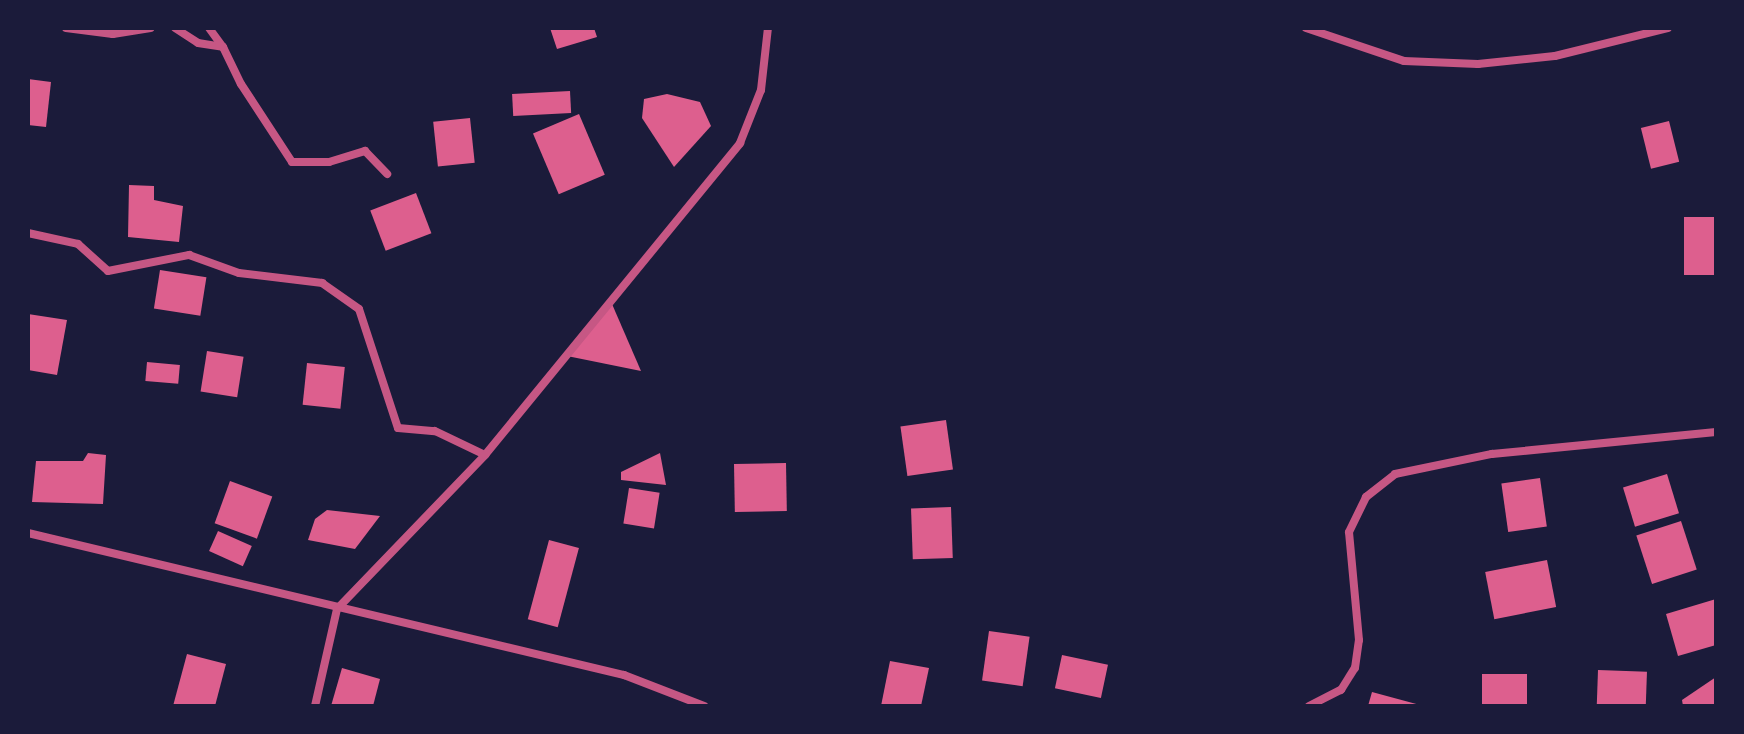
<!DOCTYPE html>
<html>
<head>
<meta charset="utf-8">
<style>
  body { margin:0 }
  #map { position:relative; width:1744px; height:734px; overflow:hidden; background:#1b1b3a; font-family:"Fira Sans Condensed",sans-serif }
  div>[style] { position:absolute }
  [style*='--x'] { left:calc(var(--x)*1px); top:calc(var(--y)*1px); width:calc(var(--w)*1px); rotate:calc(var(--a)*1deg) }
  .building>* { inset:0; background:#dd5f8e; transform-origin:0 0 }
  .minor>* { height:8px; margin:-4px; padding:0 4px; transform-origin:4px; border-radius:4px; background:#c65784 }
  span { translate:-50% -50%; white-space:nowrap; text-align:center; line-height:1.15; -webkit-text-stroke:8px #1b1b3a; paint-order:stroke }
  .frame { position:absolute; inset:0; border:30px solid #1b1b3a; pointer-events:none }
</style>
</head>
<body>
<div id="map">
  <div class="building">
    <i style="clip-path:polygon(550px 28px,594px 28px,597px 37px,557px 49px)"></i>
    <i style="clip-path:polygon(28px 79px,51px 82px,46px 127px,28px 125px)"></i>
    <i style="left:570px;top:91px;width:22px;height:58px;rotate:87deg"></i>
    <i style="clip-path:polygon(667px 94px,700px 102px,711px 126px,674px 167px,642px 118px,644px 99px)"></i>
    <i style="left:579px;top:114px;width:66px;height:50px;rotate:67deg"></i>
    <i style="left:470px;top:118px;width:45px;height:37px;rotate:84deg"></i>
    <i style="left:1669px;top:121px;width:42px;height:29px;rotate:76deg"></i>
    <i style="clip-path:polygon(129px 185px,154px 186px,154px 200px,183px 206px,179px 242px,128px 237px)"></i>
    <i style="left:416px;top:193px;width:43px;height:49px;rotate:69deg"></i>
    <i style="left:1716px;top:217px;width:58px;height:32px;rotate:90deg"></i>
    <i style="left:160px;top:270px;width:47px;height:39px;rotate:9deg"></i>
    <i style="clip-path:polygon(612px 304px,641px 371px,567px 356px)"></i>
    <i style="clip-path:polygon(28px 314px,67px 320px,57px 375px,28px 370px)"></i>
    <i style="left:207px;top:351px;width:37px;height:41px;rotate:9deg"></i>
    <i style="left:147px;top:362px;width:33px;height:19px;rotate:5deg"></i>
    <i style="left:307px;top:363px;width:38px;height:42px;rotate:6deg"></i>
    <i style="left:946px;top:420px;width:50px;height:46px;rotate:82deg"></i>
    <i style="clip-path:polygon(88px 453px,106px 455px,103px 504px,32px 502px,36px 461px,83px 461px)"></i>
    <i style="clip-path:polygon(660px 453px,666px 485px,621px 480px,621px 472px)"></i>
    <i style="left:786px;top:463px;width:48px;height:52px;rotate:89deg"></i>
    <i style="left:1667px;top:474px;width:41px;height:46px;rotate:73deg"></i>
    <i style="left:1540px;top:478px;width:49px;height:39px;rotate:82deg"></i>
    <i style="left:230px;top:481px;width:45px;height:45px;rotate:20deg"></i>
    <i style="left:629px;top:488px;width:31px;height:36px;rotate:9deg"></i>
    <i style="left:951px;top:507px;width:51px;height:40px;rotate:88deg"></i>
    <i style="clip-path:polygon(327px 510px,380px 516px,355px 549px,308px 540px,315px 519px)"></i>
    <i style="left:1681px;top:521px;width:51px;height:47px;rotate:72deg"></i>
    <i style="left:218px;top:531px;width:37px;height:22px;rotate:24deg"></i>
    <i style="left:549px;top:540px;width:31px;height:82px;rotate:15deg"></i>
    <i style="left:1547px;top:560px;width:48px;height:63px;rotate:79deg"></i>
    <i style="clip-path:polygon(1716px 599px,1716px 645px,1678px 656px,1666px 614px)"></i>
    <i style="left:989px;top:631px;width:41px;height:50px;rotate:8deg"></i>
    <i style="clip-path:polygon(187px 654px,226px 664px,215px 706px,173px 706px)"></i>
    <i style="left:1062px;top:655px;width:47px;height:34px;rotate:12deg"></i>
    <i style="clip-path:polygon(890px 661px,929px 668px,921px 706px,881px 706px)"></i>
    <i style="clip-path:polygon(342px 668px,380px 679px,373px 706px,331px 706px)"></i>
    <i style="left:1598px;top:670px;width:49px;height:36px;rotate:2deg"></i>
    <i style="left:1527px;top:674px;width:32px;height:45px;rotate:90deg"></i>
    <i style="clip-path:polygon(1716px 677px,1716px 706px,1683px 706px,1682px 700px)"></i>
    <i style="clip-path:polygon(1372px 692px,1420px 705px,1420px 706px,1368px 706px)"></i>
  </div>
  <div class="minor">
    <i style="--x:66;--y:28;--w:47;--a:7.3"></i>
    <i style="--x:113;--y:34;--w:38;--a:-9"></i>
    <i style="--x:175;--y:28;--w:27;--a:33"></i>
    <i style="--x:198;--y:43;--w:25;--a:9"></i>
    <i style="--x:223;--y:47;--w:41;--a:64.1"></i>
    <i style="--x:241;--y:84;--w:93;--a:56.8"></i>
    <i style="--x:292;--y:162;--w:37;--a:0"></i>
    <i style="--x:329;--y:162;--w:38;--a:-17"></i>
    <i style="--x:365;--y:151;--w:32;--a:46"></i>
    <i style="--x:209;--y:28;--w:24;--a:54"></i>
    <i style="--x:1306;--y:28;--w:103;--a:18.6"></i>
    <i style="--x:1404;--y:61;--w:74;--a:2.3"></i>
    <i style="--x:1478;--y:64;--w:77;--a:-5.9"></i>
    <i style="--x:1555;--y:56;--w:116;--a:-13.9"></i>
    <i style="--x:28;--y:233;--w:51;--a:12.4"></i>
    <i style="--x:78;--y:244;--w:40;--a:42"></i>
    <i style="--x:108;--y:271;--w:83;--a:-11.2"></i>
    <i style="--x:189;--y:255;--w:53;--a:19.8"></i>
    <i style="--x:239;--y:273;--w:84;--a:6.9"></i>
    <i style="--x:322;--y:283;--w:45;--a:35.1"></i>
    <i style="--x:359;--y:309;--w:125;--a:71.9"></i>
    <i style="--x:398;--y:428;--w:37;--a:5"></i>
    <i style="--x:435;--y:431;--w:55;--a:25.6"></i>
    <i style="--x:28;--y:533;--w:613;--a:13.4"></i>
    <i style="--x:624;--y:675;--w:86;--a:21.2"></i>
    <i style="--x:315;--y:706;--w:99;--a:-77.2"></i>
    <i style="--x:337;--y:609;--w:214;--a:-46.1"></i>
    <i style="--x:485;--y:455;--w:403;--a:-50.7"></i>
    <i style="--x:740;--y:143;--w:57;--a:-68.4"></i>
    <i style="--x:761;--y:90;--w:62;--a:-83.6"></i>
    <i style="--x:1309;--y:706;--w:36;--a:-27"></i>
    <i style="--x:1341;--y:690;--w:26;--a:-58"></i>
    <i style="--x:1355;--y:668;--w:28;--a:-82"></i>
    <i style="--x:1359;--y:640;--w:108;--a:-95.3"></i>
    <i style="--x:1349;--y:532;--w:39;--a:-64"></i>
    <i style="--x:1366;--y:497;--w:37;--a:-38"></i>
    <i style="--x:1395;--y:474;--w:99;--a:-11.7"></i>
    <i style="--x:1492;--y:454;--w:225;--a:-5.6"></i>
  </div>
  <div class="frame"></div>
</div>
</body>
</html>
